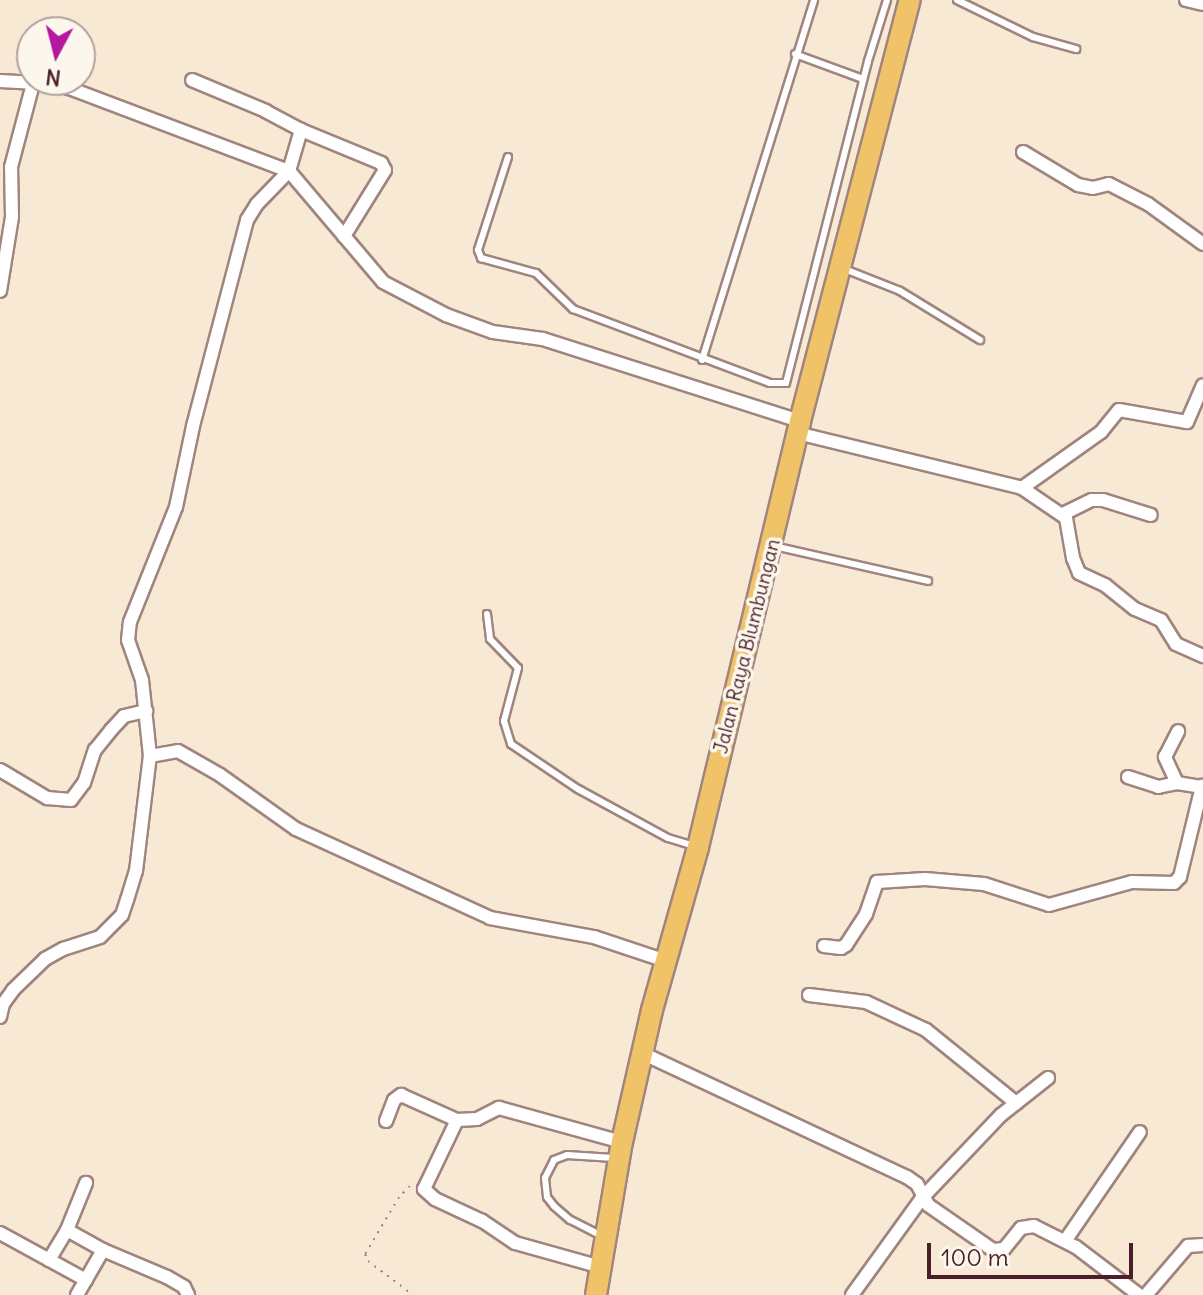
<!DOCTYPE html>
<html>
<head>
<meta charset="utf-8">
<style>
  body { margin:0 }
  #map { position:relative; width:1203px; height:1295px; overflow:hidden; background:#f7e9d3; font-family:Delius,sans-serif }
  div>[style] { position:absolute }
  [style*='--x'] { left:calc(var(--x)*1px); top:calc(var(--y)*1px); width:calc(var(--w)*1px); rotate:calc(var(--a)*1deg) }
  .path>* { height:2px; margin-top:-1px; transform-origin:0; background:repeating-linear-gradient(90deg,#a0847f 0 2px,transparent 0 8px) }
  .roads { filter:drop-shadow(2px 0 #a0847f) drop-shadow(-2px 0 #a0847f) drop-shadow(0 2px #a0847f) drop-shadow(0 -2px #a0847f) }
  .lane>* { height:6px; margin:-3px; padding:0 3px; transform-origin:3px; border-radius:3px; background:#fff }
  .street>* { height:12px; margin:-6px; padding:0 6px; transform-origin:6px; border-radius:6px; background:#fff }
  .primary>* { height:20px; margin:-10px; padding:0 10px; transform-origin:10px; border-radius:10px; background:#f1c369 }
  span { translate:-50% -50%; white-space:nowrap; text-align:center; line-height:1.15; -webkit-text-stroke:7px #fbf7ec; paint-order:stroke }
  .street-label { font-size:20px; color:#4a1f2b }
  .north { position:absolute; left:16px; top:16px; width:80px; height:80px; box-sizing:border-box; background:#fbf7ec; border:2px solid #b4a19f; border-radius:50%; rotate:187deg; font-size:22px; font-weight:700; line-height:32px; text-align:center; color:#4a1f2b }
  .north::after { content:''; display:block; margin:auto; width:28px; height:36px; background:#b5179e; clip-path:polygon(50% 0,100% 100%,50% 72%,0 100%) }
  .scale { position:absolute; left:927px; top:1243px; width:206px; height:36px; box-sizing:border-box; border:4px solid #4a1f2b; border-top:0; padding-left:10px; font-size:24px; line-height:28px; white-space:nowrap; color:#4a1f2b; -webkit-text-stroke:6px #fbf7ec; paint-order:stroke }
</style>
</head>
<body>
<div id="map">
  <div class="path">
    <i style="--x:410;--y:1186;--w:16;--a:135"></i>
    <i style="--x:399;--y:1197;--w:66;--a:120.8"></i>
    <i style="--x:365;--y:1254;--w:8;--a:67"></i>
    <i style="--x:368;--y:1261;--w:56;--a:37.1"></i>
  </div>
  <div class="roads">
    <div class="lane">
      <i style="--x:957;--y:0;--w:85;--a:26"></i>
      <i style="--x:1033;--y:37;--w:45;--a:15.6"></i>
      <i style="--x:795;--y:54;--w:72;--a:20.2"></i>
      <i style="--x:508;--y:157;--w:98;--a:107.9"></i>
      <i style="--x:478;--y:250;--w:9;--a:69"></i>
      <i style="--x:481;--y:258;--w:57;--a:15.3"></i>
      <i style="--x:536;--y:273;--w:52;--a:44.2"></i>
      <i style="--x:573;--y:309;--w:210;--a:20.6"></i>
      <i style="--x:770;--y:383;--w:16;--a:0"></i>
      <i style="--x:786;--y:383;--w:332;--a:-75.7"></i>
      <i style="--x:868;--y:61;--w:64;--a:-72.7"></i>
      <i style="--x:842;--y:268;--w:62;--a:21.6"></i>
      <i style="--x:900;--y:291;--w:94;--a:31.5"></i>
      <i style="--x:702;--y:360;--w:377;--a:-72.7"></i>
      <i style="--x:774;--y:546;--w:158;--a:12.8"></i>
      <i style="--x:487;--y:614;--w:25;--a:83"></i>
      <i style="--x:490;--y:639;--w:40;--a:46"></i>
      <i style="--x:518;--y:668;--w:55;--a:104.8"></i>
      <i style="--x:504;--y:721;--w:24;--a:73"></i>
      <i style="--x:511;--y:744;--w:81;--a:33.9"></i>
      <i style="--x:578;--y:789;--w:102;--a:28.6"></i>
      <i style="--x:668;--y:838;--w:28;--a:17"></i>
      <i style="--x:602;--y:1236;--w:36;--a:-153"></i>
      <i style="--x:570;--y:1220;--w:21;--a:-139"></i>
      <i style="--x:554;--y:1206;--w:11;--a:-128"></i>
      <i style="--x:547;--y:1197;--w:19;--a:-96"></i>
      <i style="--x:545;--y:1178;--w:20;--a:-63"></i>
      <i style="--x:554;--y:1160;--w:14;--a:-21"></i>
      <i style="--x:567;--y:1155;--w:47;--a:3.7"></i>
    </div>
    <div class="street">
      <i style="--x:1186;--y:0;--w:17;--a:13"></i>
      <i style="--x:0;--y:81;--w:55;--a:3.1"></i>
      <i style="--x:55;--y:84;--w:15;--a:16"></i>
      <i style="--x:69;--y:88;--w:235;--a:20.7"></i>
      <i style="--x:289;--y:171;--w:145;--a:49.7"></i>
      <i style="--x:383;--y:282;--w:71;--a:27.6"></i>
      <i style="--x:446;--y:315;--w:50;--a:19.9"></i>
      <i style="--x:493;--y:332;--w:50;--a:8"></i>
      <i style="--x:543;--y:339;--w:270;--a:17.7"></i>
      <i style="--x:301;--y:130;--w:87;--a:22.4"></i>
      <i style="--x:381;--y:163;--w:8;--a:60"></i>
      <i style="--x:385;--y:170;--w:78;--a:121.8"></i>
      <i style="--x:1023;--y:152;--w:64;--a:31"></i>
      <i style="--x:1078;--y:185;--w:15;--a:11"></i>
      <i style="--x:1093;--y:188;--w:16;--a:-14"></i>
      <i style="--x:1109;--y:184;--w:44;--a:27.1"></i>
      <i style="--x:1148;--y:204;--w:68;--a:36"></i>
      <i style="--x:0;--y:291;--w:75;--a:-80.8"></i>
      <i style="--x:12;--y:217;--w:50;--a:-91.1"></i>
      <i style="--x:11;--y:167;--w:86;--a:-75.2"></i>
      <i style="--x:797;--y:433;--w:232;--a:13.7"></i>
      <i style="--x:1022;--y:488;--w:53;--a:34.3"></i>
      <i style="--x:1066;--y:518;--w:41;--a:80.1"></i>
      <i style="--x:1073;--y:558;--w:16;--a:68"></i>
      <i style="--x:1079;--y:573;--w:29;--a:25"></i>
      <i style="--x:1105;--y:585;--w:38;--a:39"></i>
      <i style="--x:1135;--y:609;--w:28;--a:23"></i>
      <i style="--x:1161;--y:620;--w:28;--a:58"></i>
      <i style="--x:1176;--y:644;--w:30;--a:24"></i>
      <i style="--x:1022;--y:488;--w:97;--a:-35.3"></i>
      <i style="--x:1101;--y:432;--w:28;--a:-51"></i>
      <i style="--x:1119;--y:410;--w:69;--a:10"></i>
      <i style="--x:1187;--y:422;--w:40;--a:-66.6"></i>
      <i style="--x:1063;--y:514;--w:32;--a:-26"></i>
      <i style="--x:1092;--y:500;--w:11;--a:0"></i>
      <i style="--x:1103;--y:500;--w:50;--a:17.4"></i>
      <i style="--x:150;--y:756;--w:28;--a:-10"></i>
      <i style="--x:178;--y:751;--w:48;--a:29.7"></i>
      <i style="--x:220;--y:775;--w:93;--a:35.4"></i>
      <i style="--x:296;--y:829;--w:213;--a:24.6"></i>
      <i style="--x:490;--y:918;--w:106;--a:10.4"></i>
      <i style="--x:594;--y:937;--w:76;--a:18.4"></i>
      <i style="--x:0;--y:770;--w:55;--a:30.8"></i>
      <i style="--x:47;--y:798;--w:24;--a:5"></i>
      <i style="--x:71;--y:800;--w:21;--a:-53"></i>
      <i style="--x:84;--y:783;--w:35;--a:-72"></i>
      <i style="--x:95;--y:750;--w:26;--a:-51"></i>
      <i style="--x:111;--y:730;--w:19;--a:-47"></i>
      <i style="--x:124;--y:716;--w:23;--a:-13"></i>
      <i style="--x:1128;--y:777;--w:32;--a:18"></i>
      <i style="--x:1158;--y:787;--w:19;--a:-12"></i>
      <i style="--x:1177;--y:783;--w:26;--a:9"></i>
      <i style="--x:1177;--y:783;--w:29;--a:-115"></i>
      <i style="--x:1165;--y:757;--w:29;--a:-63"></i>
      <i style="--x:824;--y:946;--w:17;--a:7"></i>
      <i style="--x:841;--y:948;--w:6;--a:-31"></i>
      <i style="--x:846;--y:945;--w:37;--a:-57"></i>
      <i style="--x:866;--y:914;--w:34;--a:-71"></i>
      <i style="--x:877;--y:882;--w:48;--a:-3.6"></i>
      <i style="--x:925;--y:879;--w:59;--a:4.8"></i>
      <i style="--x:984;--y:884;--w:68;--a:17.9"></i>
      <i style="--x:1049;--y:905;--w:86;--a:-15.5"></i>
      <i style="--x:1132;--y:882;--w:42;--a:1.4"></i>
      <i style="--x:1174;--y:883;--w:8;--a:-45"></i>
      <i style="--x:1180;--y:877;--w:94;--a:-76.4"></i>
      <i style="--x:809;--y:995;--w:57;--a:7"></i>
      <i style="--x:866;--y:1002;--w:66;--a:25"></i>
      <i style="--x:926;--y:1030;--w:116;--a:39"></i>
      <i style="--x:0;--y:1017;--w:13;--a:-77"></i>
      <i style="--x:3;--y:1004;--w:17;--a:-54"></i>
      <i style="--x:13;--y:990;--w:45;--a:-44.1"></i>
      <i style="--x:45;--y:959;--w:21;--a:-29"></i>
      <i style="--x:63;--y:949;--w:39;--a:-18"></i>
      <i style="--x:100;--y:937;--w:31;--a:-45"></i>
      <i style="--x:122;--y:915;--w:16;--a:-72"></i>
      <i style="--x:127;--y:900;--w:30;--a:-73"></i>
      <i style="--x:136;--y:871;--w:116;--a:-83.1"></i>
      <i style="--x:150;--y:756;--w:76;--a:-96"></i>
      <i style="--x:142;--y:680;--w:42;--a:-109.3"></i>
      <i style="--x:128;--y:640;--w:18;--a:-84"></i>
      <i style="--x:130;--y:622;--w:124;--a:-68.2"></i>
      <i style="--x:176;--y:507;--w:83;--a:-78.1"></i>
      <i style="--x:193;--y:426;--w:213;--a:-75.3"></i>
      <i style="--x:247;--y:220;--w:19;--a:-58"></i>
      <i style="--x:257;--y:204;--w:46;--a:-45.9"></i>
      <i style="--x:289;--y:171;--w:43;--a:-73.7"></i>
      <i style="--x:301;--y:130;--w:40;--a:-152"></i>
      <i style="--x:266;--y:111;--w:80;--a:-157.3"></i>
      <i style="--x:644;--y:1054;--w:290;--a:25.1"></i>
      <i style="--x:907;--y:1177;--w:12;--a:35"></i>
      <i style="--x:917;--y:1184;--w:24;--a:62"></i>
      <i style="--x:928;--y:1205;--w:79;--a:34.7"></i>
      <i style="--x:993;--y:1250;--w:11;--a:-5"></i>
      <i style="--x:1004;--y:1249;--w:27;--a:-51"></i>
      <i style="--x:1021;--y:1228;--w:13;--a:-9"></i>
      <i style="--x:1034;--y:1226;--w:47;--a:26.6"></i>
      <i style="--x:1076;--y:1247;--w:79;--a:37.3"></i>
      <i style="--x:386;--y:1121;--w:22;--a:-69"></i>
      <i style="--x:394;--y:1100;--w:9;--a:-36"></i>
      <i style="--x:401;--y:1095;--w:61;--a:24.1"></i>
      <i style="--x:67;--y:1230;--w:51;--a:-68"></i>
      <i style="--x:0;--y:1233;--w:98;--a:28.7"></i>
      <i style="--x:1065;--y:1241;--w:132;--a:-55.5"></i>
      <i style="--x:49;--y:1260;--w:35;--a:-59"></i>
      <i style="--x:67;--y:1230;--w:41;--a:29.1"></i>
      <i style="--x:601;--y:1267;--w:89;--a:-164.4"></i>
      <i style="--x:515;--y:1243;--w:40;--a:-146"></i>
      <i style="--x:482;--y:1221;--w:52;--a:-154.9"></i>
      <i style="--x:435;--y:1199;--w:15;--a:-138"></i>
      <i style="--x:424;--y:1189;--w:76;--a:-64.4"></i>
      <i style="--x:457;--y:1120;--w:20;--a:-3"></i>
      <i style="--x:477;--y:1119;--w:25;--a:-27"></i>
      <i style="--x:499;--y:1108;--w:128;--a:15.5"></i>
      <i style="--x:77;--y:1295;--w:52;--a:-60"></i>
      <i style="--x:103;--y:1250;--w:69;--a:22.9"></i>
      <i style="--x:167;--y:1277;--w:20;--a:30"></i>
      <i style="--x:184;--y:1287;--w:9;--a:63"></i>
      <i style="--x:852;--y:1295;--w:120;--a:-54.2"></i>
      <i style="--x:922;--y:1198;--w:115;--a:-46.4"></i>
      <i style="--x:1001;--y:1115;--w:60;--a:-38.2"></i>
      <i style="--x:1146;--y:1295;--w:65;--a:-49.4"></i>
      <i style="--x:1188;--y:1246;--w:15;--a:-4"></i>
    </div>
    <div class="primary">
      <i style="--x:596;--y:1295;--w:155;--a:-80.4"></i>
      <i style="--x:622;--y:1142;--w:135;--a:-77.2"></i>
      <i style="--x:652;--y:1010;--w:169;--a:-74.2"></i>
      <i style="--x:698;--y:847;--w:438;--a:-76.5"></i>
      <i style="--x:800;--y:421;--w:435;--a:-75.4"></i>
    </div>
  </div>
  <div class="street-label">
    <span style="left:746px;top:646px;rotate:-76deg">Jalan Raya Blumbungan</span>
  </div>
  <div class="north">N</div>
  <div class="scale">100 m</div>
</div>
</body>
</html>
